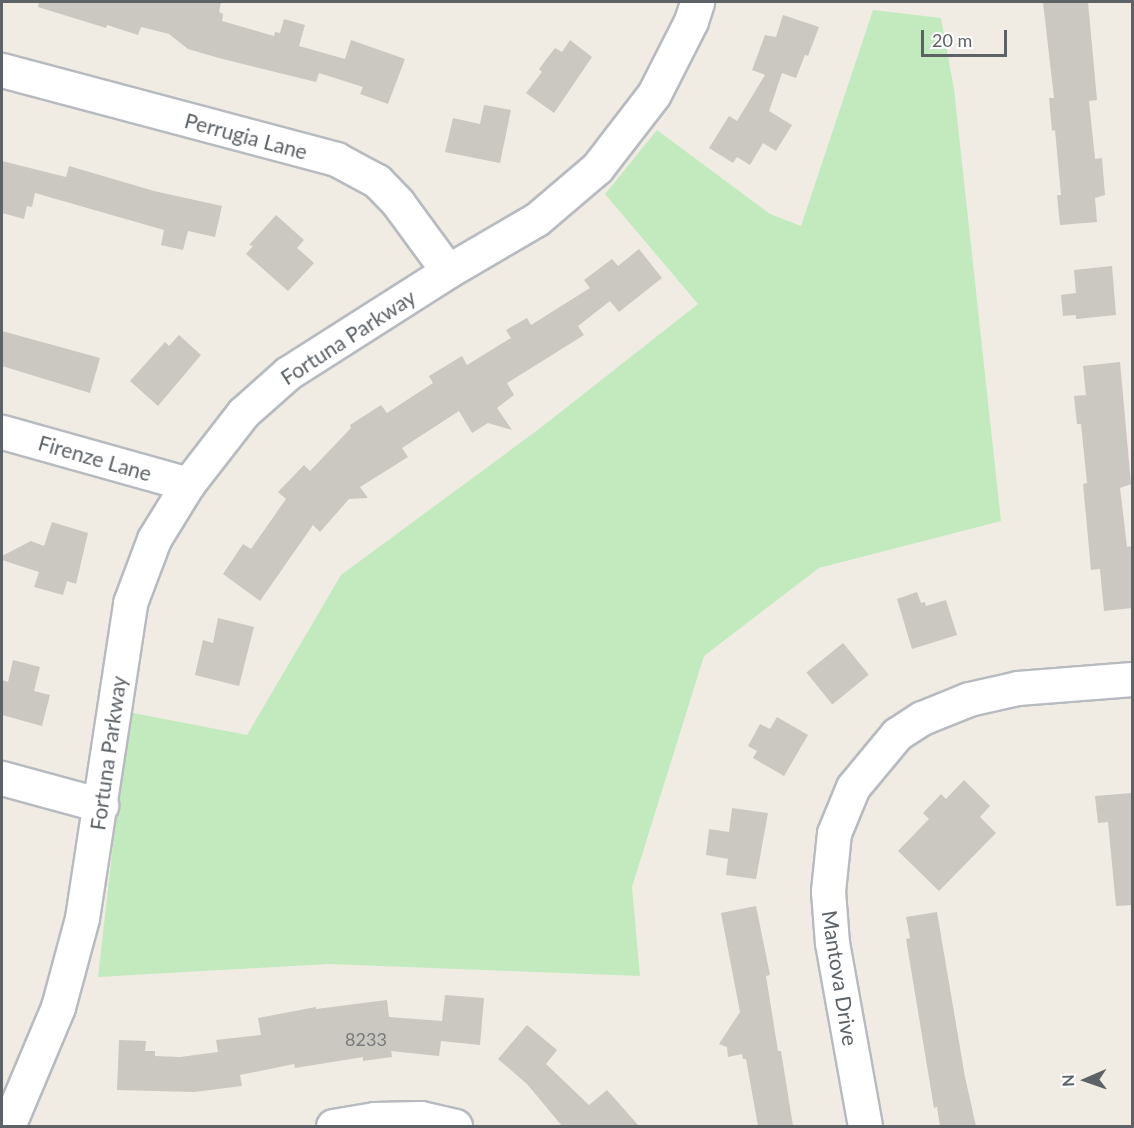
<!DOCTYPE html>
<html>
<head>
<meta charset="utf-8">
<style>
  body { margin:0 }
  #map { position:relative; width:1134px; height:1128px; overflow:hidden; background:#f0ece4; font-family:Lato,sans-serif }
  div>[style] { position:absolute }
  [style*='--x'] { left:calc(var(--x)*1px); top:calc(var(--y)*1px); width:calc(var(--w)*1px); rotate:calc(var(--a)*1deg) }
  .green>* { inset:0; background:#c3eabf }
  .building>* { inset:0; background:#cbc7c1; transform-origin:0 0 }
  .roads { filter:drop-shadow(2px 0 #b7bbc0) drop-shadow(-2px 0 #b7bbc0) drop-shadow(0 2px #b7bbc0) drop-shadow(0 -2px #b7bbc0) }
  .street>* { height:33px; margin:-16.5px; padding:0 16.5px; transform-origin:16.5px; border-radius:16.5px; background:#fff }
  span { translate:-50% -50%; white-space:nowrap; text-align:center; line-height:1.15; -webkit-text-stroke:4.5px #fff; paint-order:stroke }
  .number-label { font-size:18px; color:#787b7d }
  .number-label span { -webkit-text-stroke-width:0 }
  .street-label { font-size:21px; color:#5c6266 }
  .frame { position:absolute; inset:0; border:3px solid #5c6266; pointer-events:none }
  .north { position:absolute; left:1056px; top:1050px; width:60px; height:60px; -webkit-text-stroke:4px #fff; paint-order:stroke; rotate:268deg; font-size:16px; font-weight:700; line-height:24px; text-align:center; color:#5c6266 }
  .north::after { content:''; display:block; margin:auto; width:21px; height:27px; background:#5c6266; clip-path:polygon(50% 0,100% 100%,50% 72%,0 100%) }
  .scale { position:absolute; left:921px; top:30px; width:86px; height:27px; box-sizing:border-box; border:3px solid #5c6266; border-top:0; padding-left:8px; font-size:18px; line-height:21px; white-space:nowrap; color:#5c6266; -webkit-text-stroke:4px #fff; paint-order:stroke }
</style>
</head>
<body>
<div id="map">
  <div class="green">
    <i style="clip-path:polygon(873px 10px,941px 18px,954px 89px,1001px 521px,819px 568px,704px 656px,632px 887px,640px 976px,328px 964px,98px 977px,128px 712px,247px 735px,341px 575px,539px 429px,698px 304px,605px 194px,657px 130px,770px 214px,801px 226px)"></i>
  </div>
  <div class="building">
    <i style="clip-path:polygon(39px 2px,221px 2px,219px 12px,223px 14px,222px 21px,274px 36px,275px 32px,280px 33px,284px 19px,305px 25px,299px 46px,345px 59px,351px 40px,405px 59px,388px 104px,360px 94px,363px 87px,319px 73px,316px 82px,219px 58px,188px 49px,169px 34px,141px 27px,138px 35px,107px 25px,106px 28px,38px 7px)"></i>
    <i style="clip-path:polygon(1043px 2px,1088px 2px,1097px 100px,1089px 101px,1095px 159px,1102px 158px,1105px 195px,1095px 198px,1097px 222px,1060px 225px,1057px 195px,1061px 195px,1055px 130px,1052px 131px,1049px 98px,1054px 98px)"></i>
    <i style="clip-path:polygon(783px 15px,819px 27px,808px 56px,805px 55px,796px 78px,782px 73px,769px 111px,792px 125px,776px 151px,763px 143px,750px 165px,737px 157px,733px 163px,709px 148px,729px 116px,737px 121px,765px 75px,752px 70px,765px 35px,776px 37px)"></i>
    <i style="clip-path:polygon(570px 40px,592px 57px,554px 113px,526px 93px,542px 72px,539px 69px,555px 48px,562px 52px)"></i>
    <i style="clip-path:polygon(484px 105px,511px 110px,500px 163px,445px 152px,453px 118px,480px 124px)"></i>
    <i style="clip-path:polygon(2px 161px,66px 177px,69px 166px,154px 191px,222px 206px,215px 237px,188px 231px,183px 250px,161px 245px,164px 230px,35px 193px,32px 207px,27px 206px,24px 219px,2px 213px)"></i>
    <i style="clip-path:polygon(276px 215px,304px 240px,297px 248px,314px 263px,288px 291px,246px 254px,253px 246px,249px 245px)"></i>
    <i style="clip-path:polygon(639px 249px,662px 278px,619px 312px,610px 301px,578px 326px,584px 335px,507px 383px,514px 395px,497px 408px,512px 430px,488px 423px,472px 433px,459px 411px,402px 448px,408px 457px,360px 487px,368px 498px,349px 499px,320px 532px,313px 525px,260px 601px,223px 574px,243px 544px,251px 549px,286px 499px,278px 492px,304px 465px,310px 471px,351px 428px,350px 425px,381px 405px,387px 413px,433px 383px,429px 376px,462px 356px,467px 365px,511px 338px,506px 330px,527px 318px,531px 325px,590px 288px,584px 280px,612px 259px,618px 266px)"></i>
    <i style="clip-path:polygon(1112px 266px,1116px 315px,1076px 319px,1076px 315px,1063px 316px,1061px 295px,1076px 293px,1074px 270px)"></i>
    <i style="clip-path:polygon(2px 331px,100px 358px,90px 393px,2px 366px)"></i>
    <i style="clip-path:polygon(179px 335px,201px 355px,158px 406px,130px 381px,165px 342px,169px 346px)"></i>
    <i style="clip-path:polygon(1120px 362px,1131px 484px,1120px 488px,1127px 547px,1132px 546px,1132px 608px,1104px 611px,1100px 569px,1091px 570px,1083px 484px,1087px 483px,1081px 424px,1077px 424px,1074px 396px,1086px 395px,1083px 366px)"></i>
    <i style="clip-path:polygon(52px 522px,88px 533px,76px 584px,67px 581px,63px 595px,34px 587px,39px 572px,2px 560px,2px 556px,31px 541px,44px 546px)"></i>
    <i style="clip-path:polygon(917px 592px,921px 603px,925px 602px,926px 606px,946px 600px,957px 635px,912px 649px,897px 599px)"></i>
    <i style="clip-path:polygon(218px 618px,254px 627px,239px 686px,195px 675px,203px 640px,213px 643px)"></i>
    <i style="left:843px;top:643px;width:41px;height:47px;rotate:51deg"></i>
    <i style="clip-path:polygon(13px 660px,40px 667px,34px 691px,50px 695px,42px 726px,2px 715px,2px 680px,8px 682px)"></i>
    <i style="clip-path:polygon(777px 717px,808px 735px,784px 776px,753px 758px,757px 751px,748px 746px,760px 724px,770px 729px)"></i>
    <i style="clip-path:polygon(964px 780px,990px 806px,980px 817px,996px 833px,939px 891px,898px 851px,929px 819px,923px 813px,941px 794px,946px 799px)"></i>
    <i style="clip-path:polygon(1132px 793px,1132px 905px,1116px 906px,1108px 822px,1098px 823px,1095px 796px)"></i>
    <i style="clip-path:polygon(732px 808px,768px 813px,756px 879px,726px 875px,728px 859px,706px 855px,709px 829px,729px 832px)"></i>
    <i style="clip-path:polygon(756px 906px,770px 975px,766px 976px,778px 1051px,781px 1051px,793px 1126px,758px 1126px,746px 1059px,743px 1059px,742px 1054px,728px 1057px,727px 1047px,719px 1044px,740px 1012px,721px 913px)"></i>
    <i style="clip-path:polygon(937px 912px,965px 1077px,976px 1126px,940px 1126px,937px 1107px,934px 1108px,906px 939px,910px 938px,906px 917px)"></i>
    <i style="clip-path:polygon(445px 995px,484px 998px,480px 1045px,441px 1041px,439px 1056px,391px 1051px,392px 1057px,363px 1061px,363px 1057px,295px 1068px,294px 1064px,240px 1075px,242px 1086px,194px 1092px,117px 1090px,119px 1040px,146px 1041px,145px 1051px,155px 1051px,155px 1056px,180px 1057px,218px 1052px,216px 1040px,261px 1035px,258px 1018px,316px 1007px,316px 1009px,387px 1000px,389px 1017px,442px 1021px)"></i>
    <i style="clip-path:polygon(527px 1025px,557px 1050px,546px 1064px,589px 1105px,607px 1090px,639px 1126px,562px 1126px,527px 1084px,498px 1059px)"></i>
  </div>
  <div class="roads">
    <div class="street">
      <i style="--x:2;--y:70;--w:346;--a:14.9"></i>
      <i style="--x:336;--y:159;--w:47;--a:28.2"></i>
      <i style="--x:377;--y:181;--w:30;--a:46"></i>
      <i style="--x:398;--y:203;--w:84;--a:53.7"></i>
      <i style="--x:2;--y:432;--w:193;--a:15.6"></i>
      <i style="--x:2;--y:778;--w:103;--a:15.3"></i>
      <i style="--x:8;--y:1126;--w:129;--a:-67.2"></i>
      <i style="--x:58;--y:1007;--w:92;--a:-74.9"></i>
      <i style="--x:82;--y:918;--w:319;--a:-81.3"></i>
      <i style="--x:130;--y:603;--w:68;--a:-69.4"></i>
      <i style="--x:154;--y:539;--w:65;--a:-58.3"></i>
      <i style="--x:188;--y:484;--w:90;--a:-52.2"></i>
      <i style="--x:243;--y:413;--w:60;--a:-41.6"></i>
      <i style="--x:288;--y:373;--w:190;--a:-32.5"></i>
      <i style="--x:448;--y:271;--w:103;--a:-30.3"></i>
      <i style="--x:537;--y:219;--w:79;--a:-40.4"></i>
      <i style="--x:597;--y:168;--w:93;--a:-52.4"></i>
      <i style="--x:654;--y:94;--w:82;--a:-63.1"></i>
      <i style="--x:691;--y:21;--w:20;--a:-72"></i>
      <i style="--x:333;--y:1126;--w:42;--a:-9.7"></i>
      <i style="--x:374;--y:1119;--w:47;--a:-1.2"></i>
      <i style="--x:421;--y:1118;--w:35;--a:13"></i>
      <i style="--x:865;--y:1126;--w:186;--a:-100.2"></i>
      <i style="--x:832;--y:943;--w:52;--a:-94.4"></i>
      <i style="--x:828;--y:891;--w:58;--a:-84.1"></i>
      <i style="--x:834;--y:833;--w:50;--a:-67.6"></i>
      <i style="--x:853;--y:787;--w:69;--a:-50.3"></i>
      <i style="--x:897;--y:734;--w:30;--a:-33"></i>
      <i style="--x:922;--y:718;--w:51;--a:-22"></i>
      <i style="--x:969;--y:699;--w:50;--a:-12.7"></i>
      <i style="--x:1018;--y:688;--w:114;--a:-4.5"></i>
    </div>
  </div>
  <div class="number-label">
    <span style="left:366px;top:1039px">8233</span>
  </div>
  <div class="street-label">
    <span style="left:246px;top:136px;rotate:15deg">Perrugia Lane</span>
    <span style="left:348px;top:337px;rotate:-33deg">Fortuna Parkway</span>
    <span style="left:95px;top:458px;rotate:16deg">Firenze Lane</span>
    <span style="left:108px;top:753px;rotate:-82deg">Fortuna Parkway</span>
    <span style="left:840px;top:978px;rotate:81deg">Mantova Drive</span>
  </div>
  <div class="frame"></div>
  <div class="north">N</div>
  <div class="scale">20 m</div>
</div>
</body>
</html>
